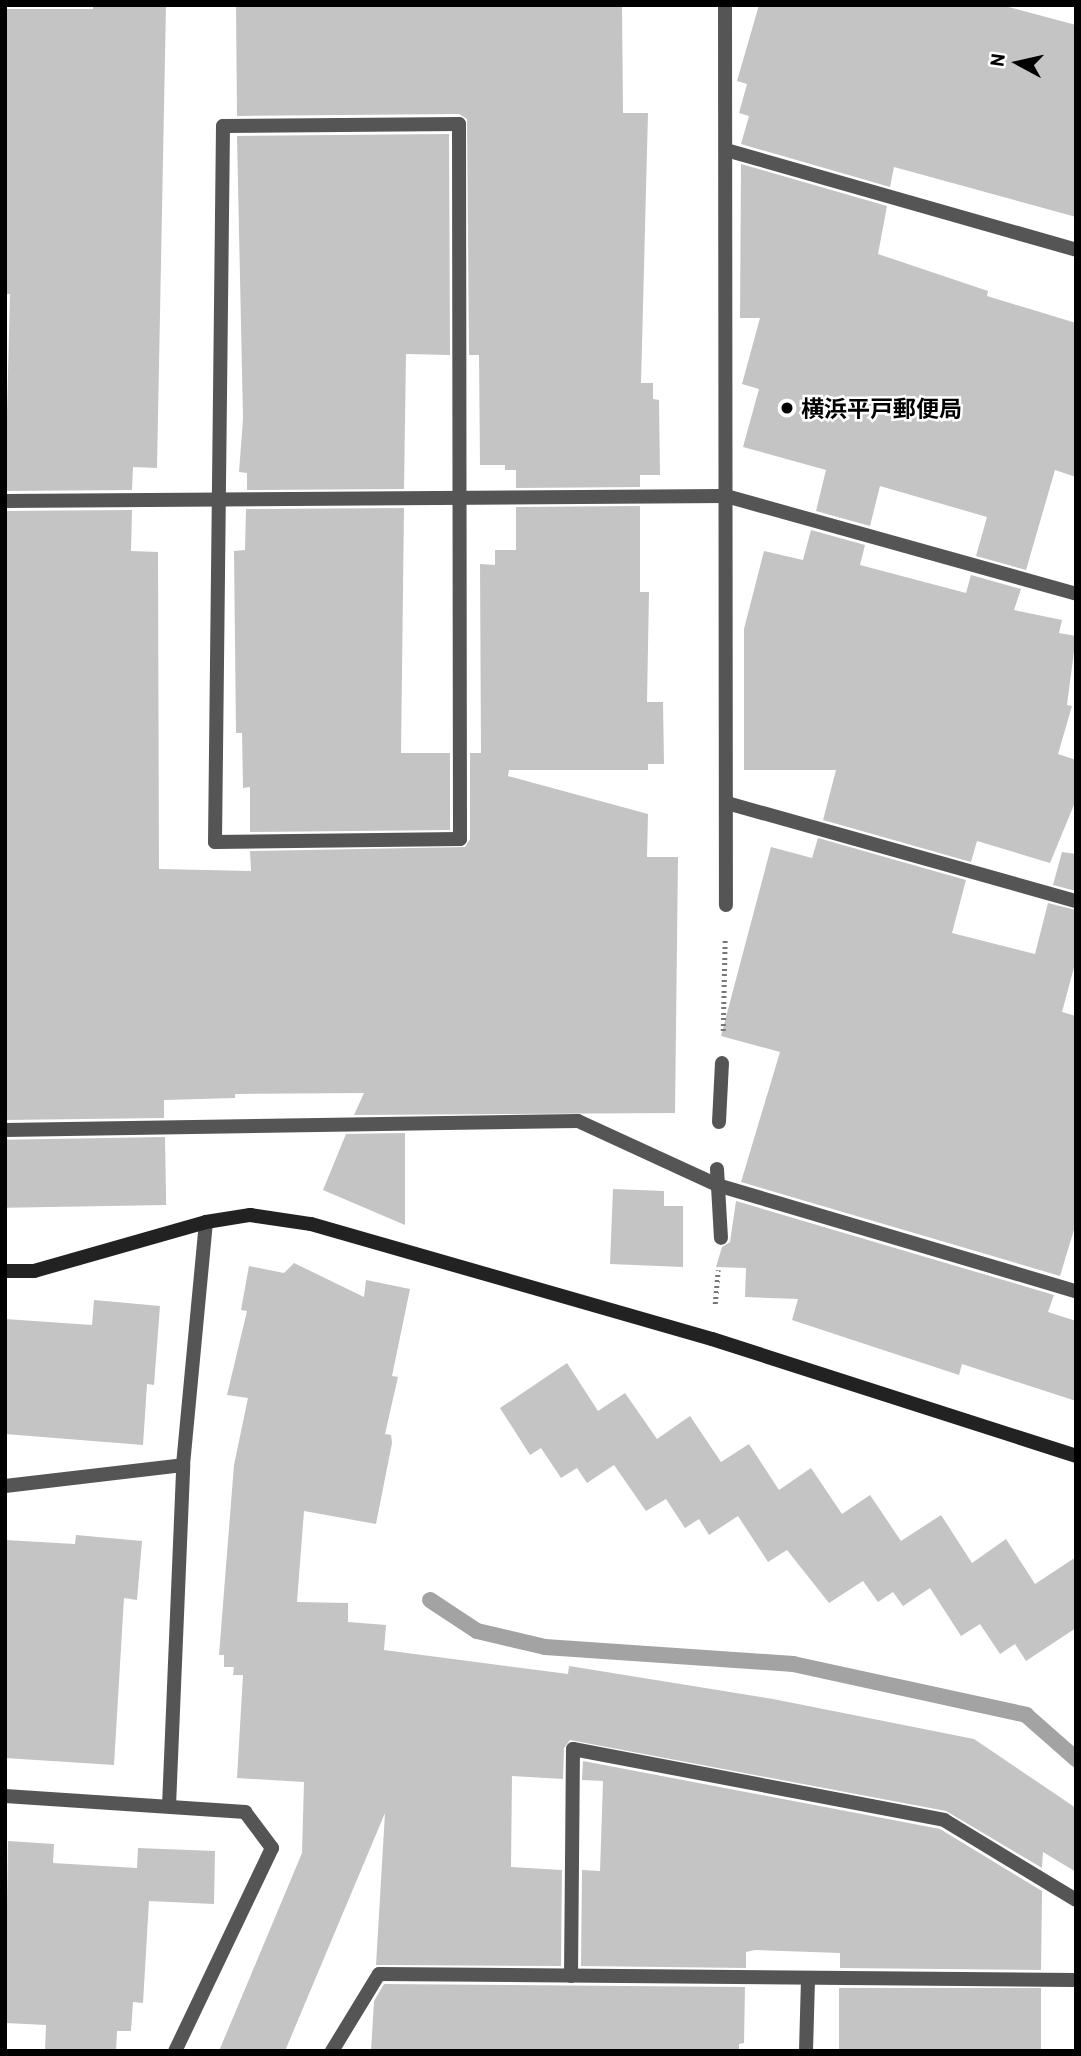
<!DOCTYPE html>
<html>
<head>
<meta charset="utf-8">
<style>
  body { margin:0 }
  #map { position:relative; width:1081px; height:2056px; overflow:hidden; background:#fff; font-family:Barlow,"Noto Sans JP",sans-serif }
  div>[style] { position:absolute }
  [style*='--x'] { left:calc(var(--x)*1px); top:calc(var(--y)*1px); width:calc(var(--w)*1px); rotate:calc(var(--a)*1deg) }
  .stream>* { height:16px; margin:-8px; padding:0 8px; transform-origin:8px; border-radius:8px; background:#a3a3a3 }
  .building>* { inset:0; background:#c4c4c4; transform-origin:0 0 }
  .path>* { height:4.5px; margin-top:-2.25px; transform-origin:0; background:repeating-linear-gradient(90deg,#777 0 2px,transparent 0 5.5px) }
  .street>* { height:14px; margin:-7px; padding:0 7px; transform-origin:7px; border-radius:7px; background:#555 }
  .secondary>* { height:14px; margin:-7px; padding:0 7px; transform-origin:7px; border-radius:7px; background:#222 }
  .dots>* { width:19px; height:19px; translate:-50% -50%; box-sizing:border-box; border:4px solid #fff; border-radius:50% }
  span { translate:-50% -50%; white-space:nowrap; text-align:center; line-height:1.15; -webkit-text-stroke:5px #fff; paint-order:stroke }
  .poi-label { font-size:23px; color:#000; font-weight:700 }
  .left { translate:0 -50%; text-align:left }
  .frame { position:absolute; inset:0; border:7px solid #000; pointer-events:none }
  .north { position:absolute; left:983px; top:28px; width:70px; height:70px; -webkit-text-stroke:5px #fff; paint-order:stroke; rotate:278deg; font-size:19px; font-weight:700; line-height:28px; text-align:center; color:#000 }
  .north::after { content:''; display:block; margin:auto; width:24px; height:32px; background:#000; clip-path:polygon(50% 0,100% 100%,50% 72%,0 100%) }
</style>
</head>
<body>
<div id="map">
  <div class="stream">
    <i style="--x:430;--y:1600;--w:56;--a:33.4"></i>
    <i style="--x:477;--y:1631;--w:70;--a:13.2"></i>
    <i style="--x:545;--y:1647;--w:249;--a:3.9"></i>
    <i style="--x:793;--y:1664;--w:239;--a:12.3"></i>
    <i style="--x:1026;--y:1715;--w:67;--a:41.3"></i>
  </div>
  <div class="building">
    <i style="clip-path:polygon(93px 5px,166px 5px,157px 468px,133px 467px,132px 490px,5px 491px,10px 294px,5px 294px,5px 9px,93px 9px)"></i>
    <i style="clip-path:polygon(622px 5px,623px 113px,648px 113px,641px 383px,653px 383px,653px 399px,659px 400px,660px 475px,640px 475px,640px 487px,516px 488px,516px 470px,505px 470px,505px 465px,480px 465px,479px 355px,469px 355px,467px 119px,459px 114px,237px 116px,236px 7px)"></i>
    <i style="clip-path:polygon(759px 5px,1001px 5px,1076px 25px,1076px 217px,894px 167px,890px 187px,741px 144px,749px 116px,739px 113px,747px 84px,737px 81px)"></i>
    <i style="clip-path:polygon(449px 134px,450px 355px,406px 354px,404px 489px,247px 490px,247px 473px,239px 472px,243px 419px,237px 136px)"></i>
    <i style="clip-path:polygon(741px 164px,887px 206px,878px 254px,988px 291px,987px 296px,1076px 323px,1076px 477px,1055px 470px,1026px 570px,976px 556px,987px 517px,880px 486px,870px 526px,816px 511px,826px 470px,743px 447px,759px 389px,742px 384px,760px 318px,740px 318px)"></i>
    <i style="clip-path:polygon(640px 506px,640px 592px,649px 592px,647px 702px,663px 702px,664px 764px,648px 764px,648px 770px,509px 770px,508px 776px,648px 814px,647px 857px,678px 857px,675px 1113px,354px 1115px,364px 1093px,235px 1094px,235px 1098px,164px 1100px,164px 1118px,5px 1120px,5px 511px,132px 510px,131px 551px,158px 552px,159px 869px,251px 871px,250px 851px,465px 847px,470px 839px,470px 753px,481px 753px,480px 564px,495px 565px,495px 550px,516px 550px,516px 507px)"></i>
    <i style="clip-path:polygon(404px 508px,401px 753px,450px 753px,450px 830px,250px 832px,250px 787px,243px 788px,242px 733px,236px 733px,234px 551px,245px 550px,246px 509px)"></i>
    <i style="clip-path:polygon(811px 530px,865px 545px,860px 565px,966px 593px,971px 575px,1021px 589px,1014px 610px,1062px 620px,1059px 633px,1076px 636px,1067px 705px,1072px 706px,1058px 754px,1076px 760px,1076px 800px,1050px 863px,977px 841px,971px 862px,823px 820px,836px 770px,744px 770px,744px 629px,764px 551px,803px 560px)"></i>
    <i style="clip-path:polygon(818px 838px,966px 880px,952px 933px,1035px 954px,1048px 903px,1076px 910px,1076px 960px,1062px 1012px,1076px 1016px,1076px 1223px,1060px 1276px,741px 1182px,780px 1052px,721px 1036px,771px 847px,812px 858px)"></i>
    <i style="clip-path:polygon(1062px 852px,1076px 854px,1076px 891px,1053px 885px)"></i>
    <i style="clip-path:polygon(405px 1133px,405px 1225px,323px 1190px,346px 1134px)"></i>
    <i style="left:165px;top:1137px;width:68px;height:160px;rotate:89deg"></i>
    <i style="clip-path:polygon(613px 1189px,664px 1191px,664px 1206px,683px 1206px,683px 1267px,610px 1264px)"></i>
    <i style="clip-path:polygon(736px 1201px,1054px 1295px,1048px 1312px,1076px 1321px,1076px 1401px,962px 1364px,959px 1375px,792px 1320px,798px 1299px,745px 1297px,746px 1268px,716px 1267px,722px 1247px,730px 1242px)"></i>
    <i style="clip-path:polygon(294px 1263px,364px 1297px,366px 1280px,410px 1289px,392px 1376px,398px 1377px,385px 1434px,391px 1435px,392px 1443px,376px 1524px,304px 1511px,297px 1602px,348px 1603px,348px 1622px,386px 1625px,384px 1650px,568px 1674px,569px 1666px,773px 1699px,974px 1739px,1076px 1808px,1076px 1872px,1043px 1852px,1042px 1868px,946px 1811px,570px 1740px,564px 1748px,563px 1779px,512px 1776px,511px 1867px,562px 1870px,561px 1966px,376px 1965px,385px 1813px,285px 2051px,219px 2051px,302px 1853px,304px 1782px,237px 1778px,243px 1675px,233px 1675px,234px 1667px,224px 1667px,224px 1655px,219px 1655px,234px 1465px,248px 1398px,227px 1395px,247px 1311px,241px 1310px,249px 1266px,284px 1273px)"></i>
    <i style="clip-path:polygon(94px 1300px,160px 1306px,154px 1385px,147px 1384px,143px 1445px,5px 1434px,5px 1319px,92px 1325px)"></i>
    <i style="clip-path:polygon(567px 1363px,598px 1411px,625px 1393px,657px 1439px,690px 1416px,721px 1462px,749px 1444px,779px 1490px,811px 1468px,842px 1514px,870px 1495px,901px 1541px,941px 1515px,972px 1563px,1006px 1539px,1035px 1584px,1076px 1557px,1076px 1628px,1026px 1661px,1015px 1644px,1000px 1654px,980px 1624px,961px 1636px,930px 1588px,903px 1606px,893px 1592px,878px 1602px,863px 1581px,829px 1603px,787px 1550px,768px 1562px,738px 1516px,709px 1535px,699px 1519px,685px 1528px,666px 1499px,646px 1511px,614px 1465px,587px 1483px,577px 1468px,561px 1478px,541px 1448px,530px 1455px,500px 1408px)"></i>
    <i style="clip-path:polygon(76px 1535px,142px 1541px,137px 1600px,124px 1598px,114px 1765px,5px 1758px,5px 1540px,75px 1544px)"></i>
    <i style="clip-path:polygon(583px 1761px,940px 1829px,1042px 1891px,1041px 1970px,840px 1968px,840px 1953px,755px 1950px,746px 1952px,746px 1968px,581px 1966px,582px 1870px,600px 1871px,603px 1781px,582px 1780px)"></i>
    <i style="clip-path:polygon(8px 1841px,54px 1844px,53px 1863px,137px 1868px,138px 1848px,215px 1851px,214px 1904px,149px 1901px,143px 2003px,133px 2002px,131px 2031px,117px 2031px,116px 2051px,45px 2051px,46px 2025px,5px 2023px)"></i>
    <i style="clip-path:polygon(384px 1984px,745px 1987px,744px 2043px,739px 2044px,739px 2051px,371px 2051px,374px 2001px)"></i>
    <i style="left:839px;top:1988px;width:202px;height:63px"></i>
  </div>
  <div class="path">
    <i style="--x:723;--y:1031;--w:93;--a:-88.8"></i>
    <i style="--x:715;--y:1304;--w:34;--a:-85"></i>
  </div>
  <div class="street">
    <i style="--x:725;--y:5;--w:900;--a:89.94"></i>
    <i style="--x:459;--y:124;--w:715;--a:89.92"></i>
    <i style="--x:460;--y:839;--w:245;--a:179.3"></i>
    <i style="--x:215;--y:842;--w:716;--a:-89.36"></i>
    <i style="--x:223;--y:126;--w:236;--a:-0.5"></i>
    <i style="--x:726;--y:150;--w:364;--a:15.9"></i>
    <i style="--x:5;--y:501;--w:721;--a:-0.4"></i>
    <i style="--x:726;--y:496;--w:363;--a:15.6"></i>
    <i style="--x:727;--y:803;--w:362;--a:15.7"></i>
    <i style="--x:719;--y:1122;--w:59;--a:-87.1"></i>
    <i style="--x:5;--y:1130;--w:573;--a:-0.9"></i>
    <i style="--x:578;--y:1121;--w:153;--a:24.7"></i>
    <i style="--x:717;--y:1185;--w:374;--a:16.5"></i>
    <i style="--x:717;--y:1169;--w:69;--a:86.7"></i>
    <i style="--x:5;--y:1486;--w:179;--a:-6.7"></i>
    <i style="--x:5;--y:1796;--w:241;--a:3.8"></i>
    <i style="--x:245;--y:1812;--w:45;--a:53.1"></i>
    <i style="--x:272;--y:1848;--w:225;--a:115.5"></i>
    <i style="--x:169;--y:1806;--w:341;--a:-87.6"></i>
    <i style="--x:183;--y:1465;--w:244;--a:-84.6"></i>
    <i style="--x:571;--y:1976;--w:227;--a:-89.5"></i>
    <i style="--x:573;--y:1749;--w:378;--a:10.8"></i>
    <i style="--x:944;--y:1820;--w:154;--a:31.2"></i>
    <i style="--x:332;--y:2051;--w:90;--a:-58.6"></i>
    <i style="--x:379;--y:1974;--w:697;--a:0.49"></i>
    <i style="--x:806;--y:2051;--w:73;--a:-88.4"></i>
  </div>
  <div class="secondary">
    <i style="--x:5;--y:1271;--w:29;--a:0"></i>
    <i style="--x:34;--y:1271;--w:179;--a:-15.9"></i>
    <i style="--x:206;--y:1222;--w:45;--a:-9"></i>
    <i style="--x:250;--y:1215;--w:62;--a:8.4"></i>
    <i style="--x:311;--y:1224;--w:417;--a:16"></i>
    <i style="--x:712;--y:1339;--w:382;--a:17.8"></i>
  </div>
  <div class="dots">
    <i style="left:787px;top:408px;background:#000"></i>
  </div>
  <div class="poi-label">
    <span class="left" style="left:801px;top:408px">横浜平戸郵便局</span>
  </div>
  <div class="frame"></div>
  <div class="north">N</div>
</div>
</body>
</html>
